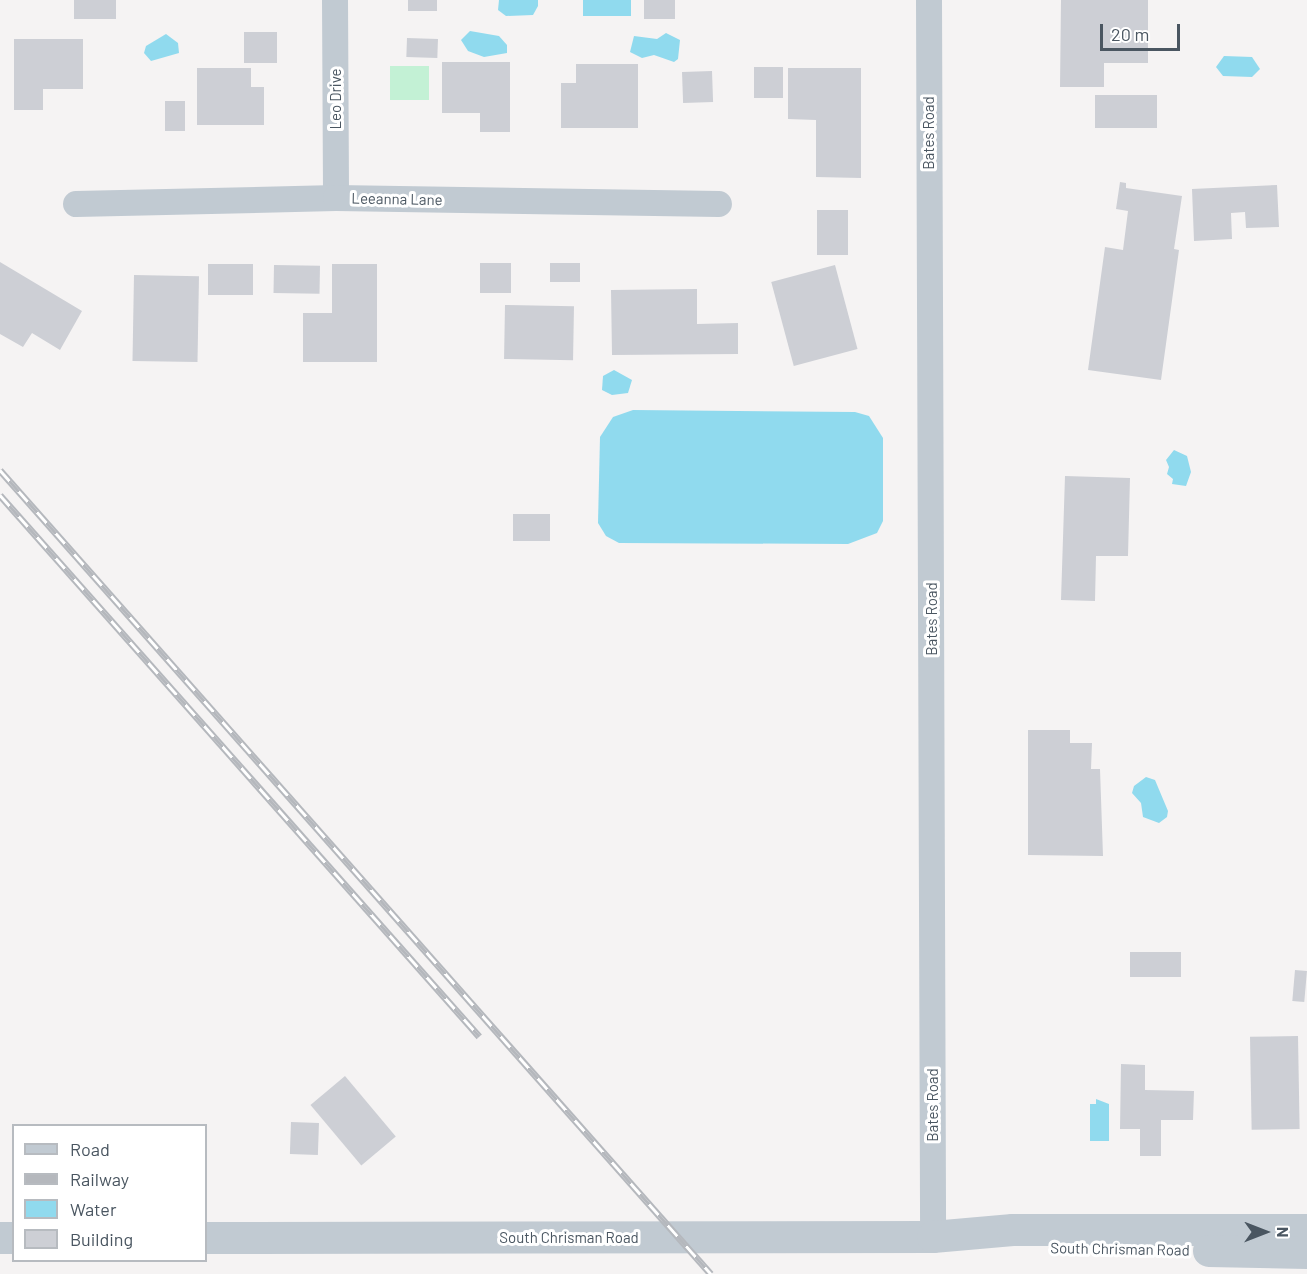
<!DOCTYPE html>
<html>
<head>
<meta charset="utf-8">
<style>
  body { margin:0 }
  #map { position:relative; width:1307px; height:1274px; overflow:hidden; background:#f5f3f3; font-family:Barlow,sans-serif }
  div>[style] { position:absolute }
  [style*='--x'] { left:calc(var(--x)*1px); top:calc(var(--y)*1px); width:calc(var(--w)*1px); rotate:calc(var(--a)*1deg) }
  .green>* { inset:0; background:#c3f1d5; transform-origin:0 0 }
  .water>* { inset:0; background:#90daee; transform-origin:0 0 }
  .building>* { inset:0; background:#cdcfd5; transform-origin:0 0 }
  .minor>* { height:26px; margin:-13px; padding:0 13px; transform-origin:13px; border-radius:13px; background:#c1cad2 }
  .tertiary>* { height:32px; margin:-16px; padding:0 16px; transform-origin:16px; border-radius:16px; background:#c1cad2 }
  .rail>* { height:7px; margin-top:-3.5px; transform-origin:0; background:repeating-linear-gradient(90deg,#fff 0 14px,#b5b8bd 0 28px); box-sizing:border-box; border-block:2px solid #b5b8bd }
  span { translate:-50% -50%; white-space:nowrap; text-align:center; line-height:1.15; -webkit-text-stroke:6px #fff; paint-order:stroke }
  .street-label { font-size:15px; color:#4a5661 }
  .legend { position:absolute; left:12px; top:1124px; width:195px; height:138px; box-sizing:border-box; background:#fff; border:2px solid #b7bbc0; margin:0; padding:8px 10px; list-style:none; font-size:18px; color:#4a5661 }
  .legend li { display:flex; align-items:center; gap:12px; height:30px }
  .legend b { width:30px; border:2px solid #b7bbc0 }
  .north { position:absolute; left:1235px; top:1202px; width:60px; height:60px; -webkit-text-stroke:4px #fff; paint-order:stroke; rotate:90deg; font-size:16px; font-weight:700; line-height:24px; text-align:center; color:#4a5661 }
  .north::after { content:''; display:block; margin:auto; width:21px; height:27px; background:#4a5661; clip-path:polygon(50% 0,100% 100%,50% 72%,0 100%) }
  .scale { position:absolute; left:1100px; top:24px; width:80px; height:27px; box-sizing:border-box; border:3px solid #4a5661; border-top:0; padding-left:8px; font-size:18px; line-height:21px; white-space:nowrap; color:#4a5661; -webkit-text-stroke:4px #fff; paint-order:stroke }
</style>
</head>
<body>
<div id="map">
  <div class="green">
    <i style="left:429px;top:66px;width:34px;height:39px;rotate:90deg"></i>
  </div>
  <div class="water">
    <i style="clip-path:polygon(499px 0,538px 0,538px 6px,533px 15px,506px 16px,498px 10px)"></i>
    <i style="left:583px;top:0;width:48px;height:16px"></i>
    <i style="clip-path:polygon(470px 31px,499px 36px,507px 45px,507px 53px,484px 57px,468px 51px,461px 40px)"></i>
    <i style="clip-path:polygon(666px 33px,680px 40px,678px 59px,674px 62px,654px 55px,642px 58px,630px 52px,634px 36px,657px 39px)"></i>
    <i style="clip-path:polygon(166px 34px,178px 43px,179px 53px,151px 61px,144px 53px,146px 46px)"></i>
    <i style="clip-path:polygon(1224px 56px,1252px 57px,1260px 69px,1252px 77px,1223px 76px,1216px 67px)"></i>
    <i style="clip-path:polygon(614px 370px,632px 380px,628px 393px,612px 395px,602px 390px,603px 376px)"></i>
    <i style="clip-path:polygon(633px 410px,855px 412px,869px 416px,883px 438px,883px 521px,877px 533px,848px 544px,619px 543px,606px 536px,598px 523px,600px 437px,613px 417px)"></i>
    <i style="clip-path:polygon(1174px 450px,1187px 456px,1191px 472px,1186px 486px,1172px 484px,1173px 479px,1167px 474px,1169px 467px,1166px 460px)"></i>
    <i style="clip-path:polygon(1146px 777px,1155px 780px,1168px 811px,1167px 817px,1159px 823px,1143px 817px,1141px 803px,1132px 793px,1134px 786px)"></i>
    <i style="clip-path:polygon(1096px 1099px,1109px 1104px,1109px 1141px,1090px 1141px,1090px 1104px,1096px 1104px)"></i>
  </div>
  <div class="building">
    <i style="left:74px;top:0;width:42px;height:19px"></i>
    <i style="left:408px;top:0;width:29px;height:11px"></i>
    <i style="left:644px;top:0;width:31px;height:19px"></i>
    <i style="clip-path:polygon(1061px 0,1148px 0,1148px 63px,1104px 63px,1104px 87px,1060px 87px)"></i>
    <i style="left:277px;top:32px;width:31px;height:33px;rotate:90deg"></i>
    <i style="left:407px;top:38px;width:31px;height:19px;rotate:2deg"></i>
    <i style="clip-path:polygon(14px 39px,83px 39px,83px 89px,43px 89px,43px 110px,14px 110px)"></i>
    <i style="clip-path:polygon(442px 62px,510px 62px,510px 132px,480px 132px,480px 113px,442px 113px)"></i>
    <i style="clip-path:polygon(576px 64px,638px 64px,638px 128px,561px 128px,561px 83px,576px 83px)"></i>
    <i style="left:754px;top:67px;width:29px;height:31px"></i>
    <i style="clip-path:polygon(197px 68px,251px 68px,251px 87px,264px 87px,264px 125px,197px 125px)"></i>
    <i style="clip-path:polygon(788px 68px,861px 68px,861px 178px,816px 177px,816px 120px,788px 119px)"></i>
    <i style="left:712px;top:71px;width:31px;height:30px;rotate:88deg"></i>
    <i style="left:1095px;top:95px;width:62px;height:33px"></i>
    <i style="left:165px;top:101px;width:20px;height:30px"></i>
    <i style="clip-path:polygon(1120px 182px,1126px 183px,1126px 188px,1182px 196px,1174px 249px,1179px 250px,1161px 380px,1088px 370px,1105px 247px,1123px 250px,1128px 211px,1116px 209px)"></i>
    <i style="clip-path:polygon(1277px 185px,1279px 227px,1246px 228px,1245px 212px,1231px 213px,1232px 239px,1194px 241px,1192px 189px)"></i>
    <i style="left:817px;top:210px;width:31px;height:45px"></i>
    <i style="clip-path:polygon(0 262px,82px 311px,60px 350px,32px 333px,23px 347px,0 334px)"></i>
    <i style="left:480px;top:263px;width:31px;height:30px"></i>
    <i style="left:550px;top:263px;width:30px;height:19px"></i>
    <i style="left:208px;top:264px;width:45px;height:31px"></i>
    <i style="clip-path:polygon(332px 264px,377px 264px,377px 362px,303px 362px,303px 313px,332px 313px)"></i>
    <i style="left:274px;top:265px;width:46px;height:28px;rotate:1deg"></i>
    <i style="left:835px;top:265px;width:87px;height:66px;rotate:75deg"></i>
    <i style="left:134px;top:275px;width:65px;height:86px;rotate:1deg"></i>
    <i style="clip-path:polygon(697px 289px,697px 324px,738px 323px,738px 354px,612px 355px,611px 290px)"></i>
    <i style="left:505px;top:305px;width:69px;height:54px;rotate:1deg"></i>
    <i style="clip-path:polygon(1065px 476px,1130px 478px,1128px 556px,1096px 556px,1095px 601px,1061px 600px)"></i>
    <i style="left:513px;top:514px;width:37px;height:27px"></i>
    <i style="clip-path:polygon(1028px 730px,1070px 730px,1070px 743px,1092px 743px,1091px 769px,1100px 769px,1103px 856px,1028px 855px)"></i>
    <i style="left:1130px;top:952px;width:51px;height:25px"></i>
    <i style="left:1295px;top:970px;width:12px;height:31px;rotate:5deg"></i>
    <i style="left:1298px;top:1036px;width:93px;height:48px;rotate:89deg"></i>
    <i style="clip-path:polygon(1121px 1064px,1145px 1065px,1145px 1090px,1194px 1091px,1193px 1120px,1161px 1120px,1161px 1156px,1140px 1156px,1140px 1129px,1120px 1129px)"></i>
    <i style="left:345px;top:1076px;width:79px;height:45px;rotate:50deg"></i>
    <i style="left:291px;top:1122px;width:28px;height:32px;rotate:2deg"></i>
  </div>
  <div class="minor">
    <i style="--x:335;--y:0;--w:198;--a:89.7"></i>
    <i style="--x:929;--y:0;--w:1237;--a:89.81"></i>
    <i style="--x:76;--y:204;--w:260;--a:-1.3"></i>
    <i style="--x:336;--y:198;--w:383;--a:0.9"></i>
  </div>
  <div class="tertiary">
    <i style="--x:0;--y:1238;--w:14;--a:0"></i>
    <i style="--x:206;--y:1238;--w:727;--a:-0.08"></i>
    <i style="--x:933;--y:1237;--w:80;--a:-5"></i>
    <i style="--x:1013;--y:1230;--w:294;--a:0"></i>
    <i style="--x:1209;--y:1251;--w:98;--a:1.2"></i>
  </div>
  <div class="rail">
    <i style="--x:0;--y:470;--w:1073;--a:48.51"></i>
    <i style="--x:0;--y:495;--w:723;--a:48.48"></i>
  </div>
  <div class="street-label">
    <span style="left:336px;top:99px;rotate:-90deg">Leo Drive</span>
    <span style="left:929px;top:133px;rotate:-90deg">Bates Road</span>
    <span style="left:397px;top:199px;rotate:1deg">Leeanna Lane</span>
    <span style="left:932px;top:619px;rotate:-90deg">Bates Road</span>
    <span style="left:933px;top:1105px;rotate:-90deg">Bates Road</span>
    <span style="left:569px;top:1238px">South Chrisman Road</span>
    <span style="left:1120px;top:1249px;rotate:1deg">South Chrisman Road</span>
  </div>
  <ul class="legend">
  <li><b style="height:8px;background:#c1cad2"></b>Road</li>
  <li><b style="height:8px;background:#b5b8bd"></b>Railway</li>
  <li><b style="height:16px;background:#90daee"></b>Water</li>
  <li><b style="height:16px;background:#cdcfd5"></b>Building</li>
  </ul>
  <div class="north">N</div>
  <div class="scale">20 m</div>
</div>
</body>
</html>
